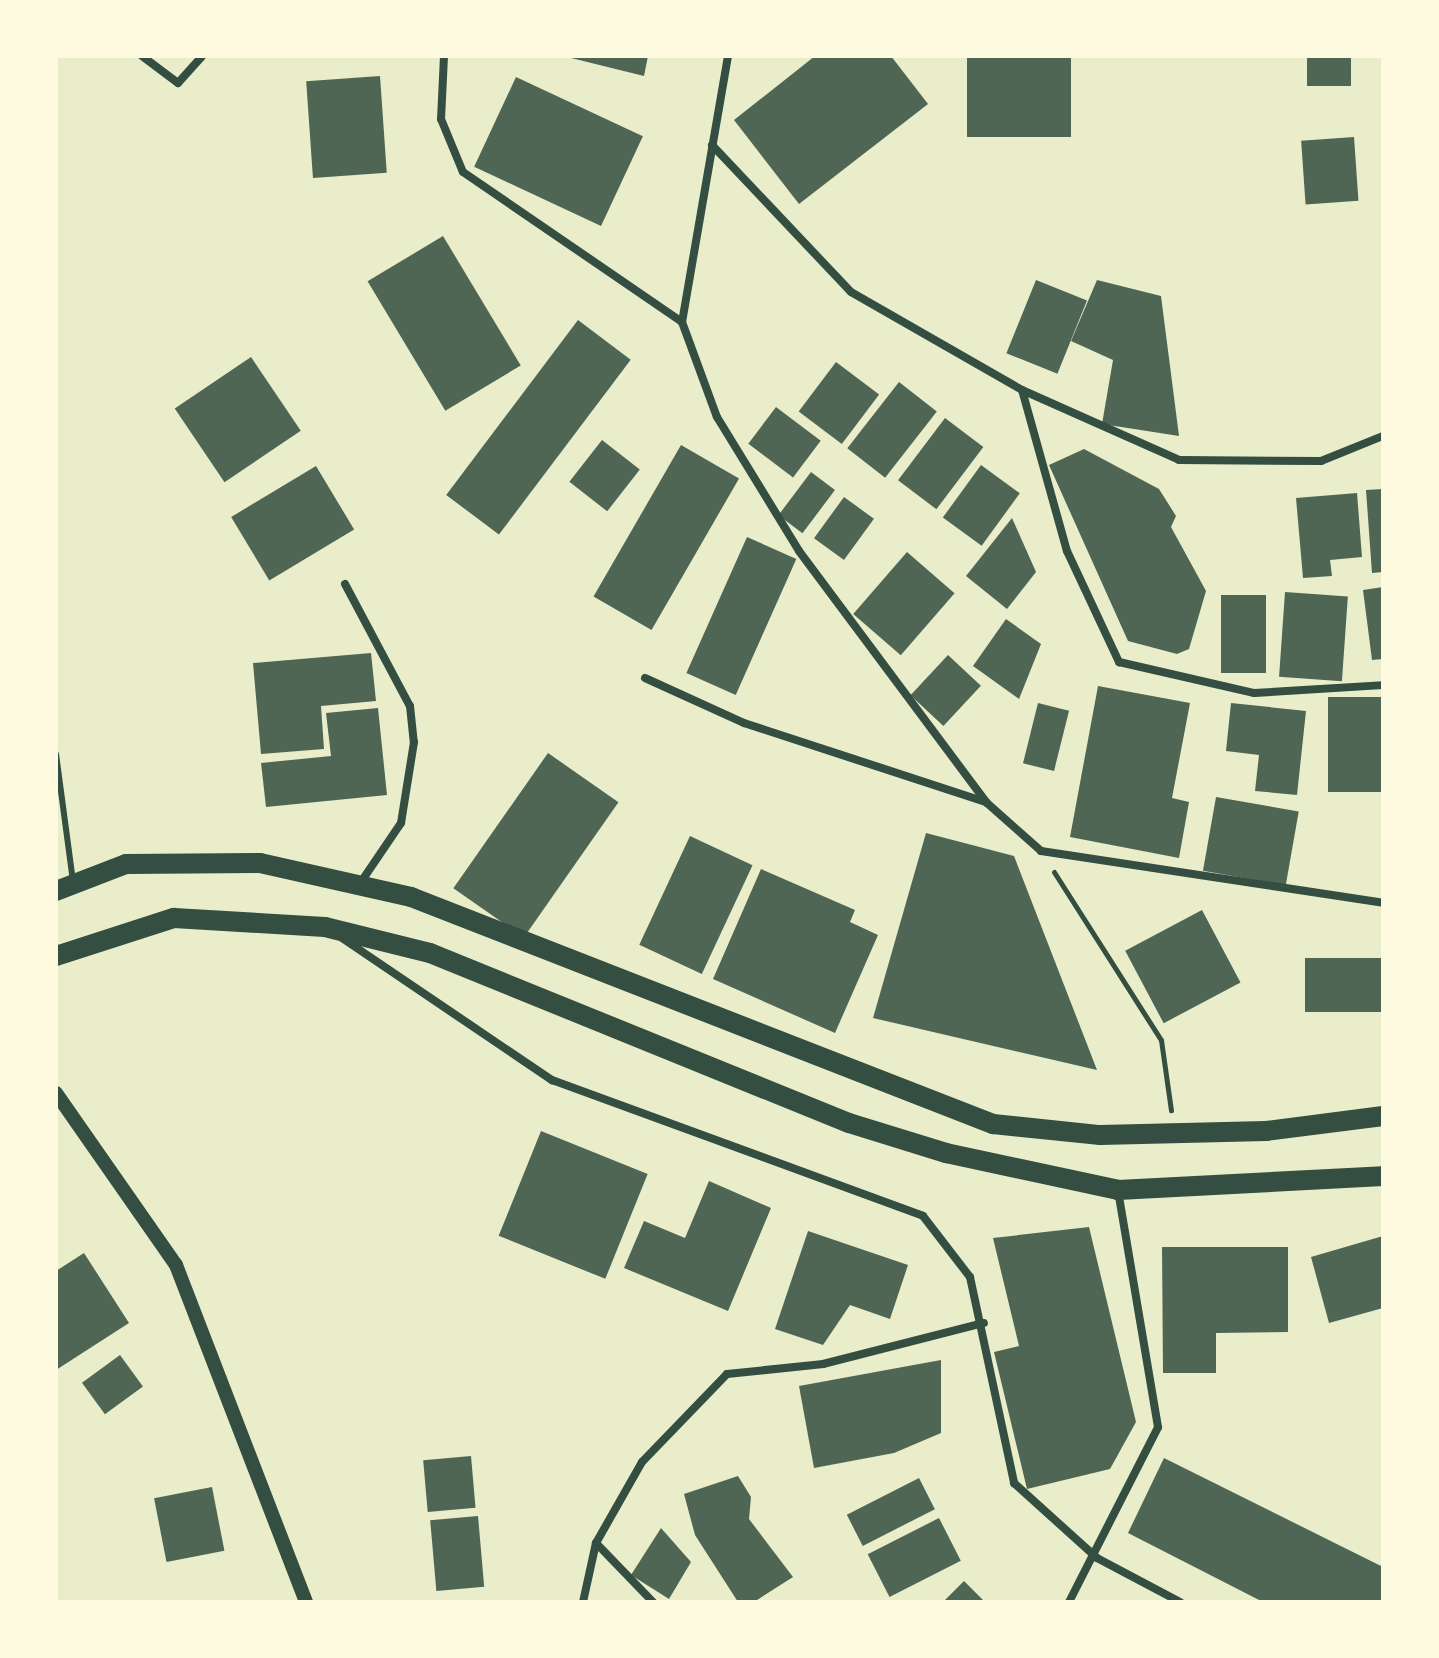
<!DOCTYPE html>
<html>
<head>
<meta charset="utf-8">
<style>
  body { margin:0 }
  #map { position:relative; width:1439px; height:1658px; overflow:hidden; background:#e9edc9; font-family:Roboto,sans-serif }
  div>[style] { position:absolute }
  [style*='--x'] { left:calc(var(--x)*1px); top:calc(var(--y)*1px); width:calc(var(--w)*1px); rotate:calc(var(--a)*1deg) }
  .building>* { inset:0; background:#4f6655; transform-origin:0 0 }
  .path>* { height:5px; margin:-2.5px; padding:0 2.5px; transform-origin:2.5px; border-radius:2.5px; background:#344e41 }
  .service>* { height:6px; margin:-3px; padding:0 3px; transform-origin:3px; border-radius:3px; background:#344e41 }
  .minor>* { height:8px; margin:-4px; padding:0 4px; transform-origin:4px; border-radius:4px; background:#344e41 }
  .tertiary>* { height:14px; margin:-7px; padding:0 7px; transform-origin:7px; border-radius:7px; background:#344e41 }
  .primary>* { height:20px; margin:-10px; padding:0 10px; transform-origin:10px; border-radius:10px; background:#344e41 }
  span { translate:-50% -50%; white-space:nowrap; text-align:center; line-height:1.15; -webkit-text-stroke:6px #fefae0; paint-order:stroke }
  .frame { position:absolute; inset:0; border:58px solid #fefae0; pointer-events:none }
</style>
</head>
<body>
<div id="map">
  <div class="building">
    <i style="clip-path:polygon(563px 56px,648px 56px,644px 76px)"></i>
    <i style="clip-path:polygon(815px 56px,891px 56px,928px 104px,799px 204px,734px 120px)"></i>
    <i style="left:967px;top:56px;width:104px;height:81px"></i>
    <i style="left:1307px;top:56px;width:44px;height:30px"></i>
    <i style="left:380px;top:76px;width:97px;height:74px;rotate:86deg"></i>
    <i style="left:516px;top:77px;width:140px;height:99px;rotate:25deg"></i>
    <i style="left:1354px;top:137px;width:64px;height:53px;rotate:86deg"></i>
    <i style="left:443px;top:236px;width:151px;height:88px;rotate:59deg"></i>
    <i style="left:1036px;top:280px;width:55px;height:79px;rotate:22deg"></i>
    <i style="clip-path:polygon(1097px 280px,1161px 296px,1179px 436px,1102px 424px,1113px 360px,1071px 341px)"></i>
    <i style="left:578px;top:320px;width:66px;height:219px;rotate:37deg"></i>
    <i style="left:251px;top:357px;width:89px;height:92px;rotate:56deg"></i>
    <i style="left:836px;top:362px;width:54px;height:62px;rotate:37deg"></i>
    <i style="left:899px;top:382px;width:48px;height:84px;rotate:38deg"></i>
    <i style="left:776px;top:407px;width:56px;height:46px;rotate:37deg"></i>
    <i style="left:945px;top:418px;width:48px;height:78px;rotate:37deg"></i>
    <i style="left:602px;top:440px;width:48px;height:53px;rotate:38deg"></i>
    <i style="left:681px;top:445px;width:67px;height:175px;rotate:30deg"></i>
    <i style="clip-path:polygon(1084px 449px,1159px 489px,1176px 516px,1171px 527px,1206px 591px,1189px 649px,1177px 654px,1128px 641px,1049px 465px)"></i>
    <i style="left:981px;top:465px;width:48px;height:65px;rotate:36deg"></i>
    <i style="left:316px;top:466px;width:74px;height:99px;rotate:59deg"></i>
    <i style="left:811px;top:472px;width:30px;height:54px;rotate:37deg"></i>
    <i style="clip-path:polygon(1383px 489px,1383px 572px,1372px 573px,1366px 490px)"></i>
    <i style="clip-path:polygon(1357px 493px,1362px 557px,1330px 560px,1332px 576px,1303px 578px,1296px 498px)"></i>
    <i style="left:844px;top:497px;width:37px;height:51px;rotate:36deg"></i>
    <i style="clip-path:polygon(1012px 518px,1036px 572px,1007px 609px,966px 576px)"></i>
    <i style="left:747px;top:537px;width:54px;height:149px;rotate:24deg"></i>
    <i style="left:907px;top:552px;width:63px;height:82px;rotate:41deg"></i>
    <i style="clip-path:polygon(1383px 587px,1383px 659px,1372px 660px,1363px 590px)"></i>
    <i style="left:1285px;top:592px;width:63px;height:85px;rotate:4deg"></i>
    <i style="left:1221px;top:595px;width:45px;height:78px"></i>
    <i style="clip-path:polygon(1006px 619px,1041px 644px,1019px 699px,973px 666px)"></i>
    <i style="clip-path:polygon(371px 653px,376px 701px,321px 706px,324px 749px,261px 754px,253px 663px)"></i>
    <i style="left:948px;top:655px;width:45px;height:55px;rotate:43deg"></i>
    <i style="clip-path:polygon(1098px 686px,1190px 703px,1172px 798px,1189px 802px,1179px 858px,1070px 837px)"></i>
    <i style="left:1383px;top:697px;width:95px;height:55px;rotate:90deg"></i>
    <i style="left:1038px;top:703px;width:32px;height:62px;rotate:14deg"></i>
    <i style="clip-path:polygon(1231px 703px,1306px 711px,1297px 795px,1255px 791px,1259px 755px,1226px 751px)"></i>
    <i style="clip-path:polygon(378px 708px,387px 795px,266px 807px,261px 763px,331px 756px,326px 713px)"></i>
    <i style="left:548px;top:753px;width:86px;height:165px;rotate:35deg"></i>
    <i style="left:1216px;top:797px;width:84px;height:75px;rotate:10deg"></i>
    <i style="clip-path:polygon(926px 833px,1014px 856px,1097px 1070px,873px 1018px)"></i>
    <i style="left:690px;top:836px;width:69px;height:120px;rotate:25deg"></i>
    <i style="clip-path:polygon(761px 869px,855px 910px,850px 922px,878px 935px,835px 1033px,713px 979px)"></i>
    <i style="left:1202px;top:910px;width:82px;height:87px;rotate:62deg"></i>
    <i style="left:1383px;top:958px;width:54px;height:78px;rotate:90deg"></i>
    <i style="left:541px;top:1131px;width:115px;height:113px;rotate:22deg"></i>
    <i style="clip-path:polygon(709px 1181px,771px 1208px,728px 1311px,624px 1268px,644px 1221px,685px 1238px)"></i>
    <i style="clip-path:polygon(1089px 1227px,1136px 1422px,1110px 1469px,1027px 1489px,994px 1352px,1019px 1346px,993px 1238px)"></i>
    <i style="clip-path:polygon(808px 1231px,908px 1265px,890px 1319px,850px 1305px,823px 1345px,775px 1329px)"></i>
    <i style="clip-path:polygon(1383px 1236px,1383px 1308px,1329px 1323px,1311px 1257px)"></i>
    <i style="clip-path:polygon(1162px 1247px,1288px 1247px,1288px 1332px,1216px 1333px,1216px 1373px,1163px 1373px)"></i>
    <i style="clip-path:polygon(84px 1253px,129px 1323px,56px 1370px,56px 1271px)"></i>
    <i style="left:120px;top:1355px;width:39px;height:47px;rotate:54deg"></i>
    <i style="clip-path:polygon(941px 1360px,941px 1433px,894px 1453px,814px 1468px,799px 1386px)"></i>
    <i style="left:471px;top:1456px;width:52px;height:48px;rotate:85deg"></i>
    <i style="clip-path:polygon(1164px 1458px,1383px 1567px,1383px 1602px,1263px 1602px,1128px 1533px)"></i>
    <i style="clip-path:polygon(738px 1476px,751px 1497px,749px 1519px,793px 1577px,754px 1602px,738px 1602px,695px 1535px,684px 1494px)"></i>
    <i style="left:919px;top:1478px;width:35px;height:81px;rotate:63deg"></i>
    <i style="left:212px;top:1487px;width:65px;height:59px;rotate:79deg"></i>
    <i style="left:478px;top:1516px;width:71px;height:48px;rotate:85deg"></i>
    <i style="left:939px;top:1518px;width:48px;height:80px;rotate:63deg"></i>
    <i style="clip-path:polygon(661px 1528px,691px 1562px,669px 1599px,631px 1575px)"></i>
    <i style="clip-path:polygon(964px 1581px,985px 1602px,943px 1602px)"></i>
  </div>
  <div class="path">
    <i style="--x:1054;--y:872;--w:199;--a:57.5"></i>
    <i style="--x:1161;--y:1040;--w:71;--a:81.9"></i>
  </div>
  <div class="service">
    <i style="--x:56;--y:754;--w:128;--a:82.4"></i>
  </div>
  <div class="minor">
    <i style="--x:142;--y:56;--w:45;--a:36.9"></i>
    <i style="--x:178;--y:83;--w:36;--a:-48"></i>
    <i style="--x:444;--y:56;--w:63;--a:92.7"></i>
    <i style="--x:441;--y:119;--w:57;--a:67.5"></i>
    <i style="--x:463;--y:172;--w:265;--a:34.4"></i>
    <i style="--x:728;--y:56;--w:270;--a:99.8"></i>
    <i style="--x:682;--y:322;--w:101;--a:69.8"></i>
    <i style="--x:717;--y:417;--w:157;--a:58.5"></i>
    <i style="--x:799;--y:551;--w:314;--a:53.3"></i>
    <i style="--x:987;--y:803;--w:72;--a:41.6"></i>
    <i style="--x:1041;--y:851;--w:346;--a:8.6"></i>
    <i style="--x:712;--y:145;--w:202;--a:46.6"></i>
    <i style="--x:851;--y:292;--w:197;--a:29.8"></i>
    <i style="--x:1022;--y:390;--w:172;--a:24"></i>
    <i style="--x:1179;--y:460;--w:142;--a:0.4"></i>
    <i style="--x:1321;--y:461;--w:67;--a:-22"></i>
    <i style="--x:1022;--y:390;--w:167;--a:74.4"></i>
    <i style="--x:1067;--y:551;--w:123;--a:64.9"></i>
    <i style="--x:1119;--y:662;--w:139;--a:12.9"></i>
    <i style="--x:1254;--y:693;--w:129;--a:-3.5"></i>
    <i style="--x:345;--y:584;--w:138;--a:62"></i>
    <i style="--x:410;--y:706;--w:36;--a:84"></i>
    <i style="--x:414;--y:742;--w:82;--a:99.1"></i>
    <i style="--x:401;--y:823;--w:75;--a:124.1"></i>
    <i style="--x:645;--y:678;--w:109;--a:24.4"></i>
    <i style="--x:744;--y:723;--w:255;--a:18.1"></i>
    <i style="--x:342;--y:938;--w:254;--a:34.1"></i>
    <i style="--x:552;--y:1080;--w:395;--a:20.1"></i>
    <i style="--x:923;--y:1216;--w:77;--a:52.4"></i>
    <i style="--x:970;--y:1277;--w:211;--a:77.9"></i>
    <i style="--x:1014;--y:1483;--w:112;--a:42.1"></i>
    <i style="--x:1097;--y:1558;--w:94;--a:27.9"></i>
    <i style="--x:596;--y:1543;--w:82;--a:46"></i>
    <i style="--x:583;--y:1602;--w:60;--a:-77.6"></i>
    <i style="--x:596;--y:1543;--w:93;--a:-60.4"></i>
    <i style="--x:642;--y:1462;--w:122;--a:-46"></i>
    <i style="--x:727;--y:1374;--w:97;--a:-5.9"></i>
    <i style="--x:823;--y:1364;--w:166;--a:-14.3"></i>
    <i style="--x:1069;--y:1602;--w:196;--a:-63"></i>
    <i style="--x:1158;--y:1427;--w:239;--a:-99.6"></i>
  </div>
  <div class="tertiary">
    <i style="--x:56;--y:1093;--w:210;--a:55.1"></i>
    <i style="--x:176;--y:1265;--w:361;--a:68.9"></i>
  </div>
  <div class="primary">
    <i style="--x:56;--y:891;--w:75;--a:-21.1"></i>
    <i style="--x:126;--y:864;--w:134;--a:-0.4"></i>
    <i style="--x:260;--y:863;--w:155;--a:12.7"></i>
    <i style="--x:411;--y:897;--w:625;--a:21.31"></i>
    <i style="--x:993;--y:1124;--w:108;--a:5.9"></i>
    <i style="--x:1100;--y:1135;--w:166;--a:-1.4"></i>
    <i style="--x:1266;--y:1131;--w:118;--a:-7.3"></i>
    <i style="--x:56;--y:956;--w:124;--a:-17.9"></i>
    <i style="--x:174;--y:918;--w:151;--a:3.4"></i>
    <i style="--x:325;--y:927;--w:108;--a:13.9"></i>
    <i style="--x:430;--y:953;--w:452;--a:22.1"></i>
    <i style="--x:849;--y:1123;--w:102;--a:17.2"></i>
    <i style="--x:946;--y:1153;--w:176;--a:12.1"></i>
    <i style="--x:1118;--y:1190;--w:265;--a:-3"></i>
  </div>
  <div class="frame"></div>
</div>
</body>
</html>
